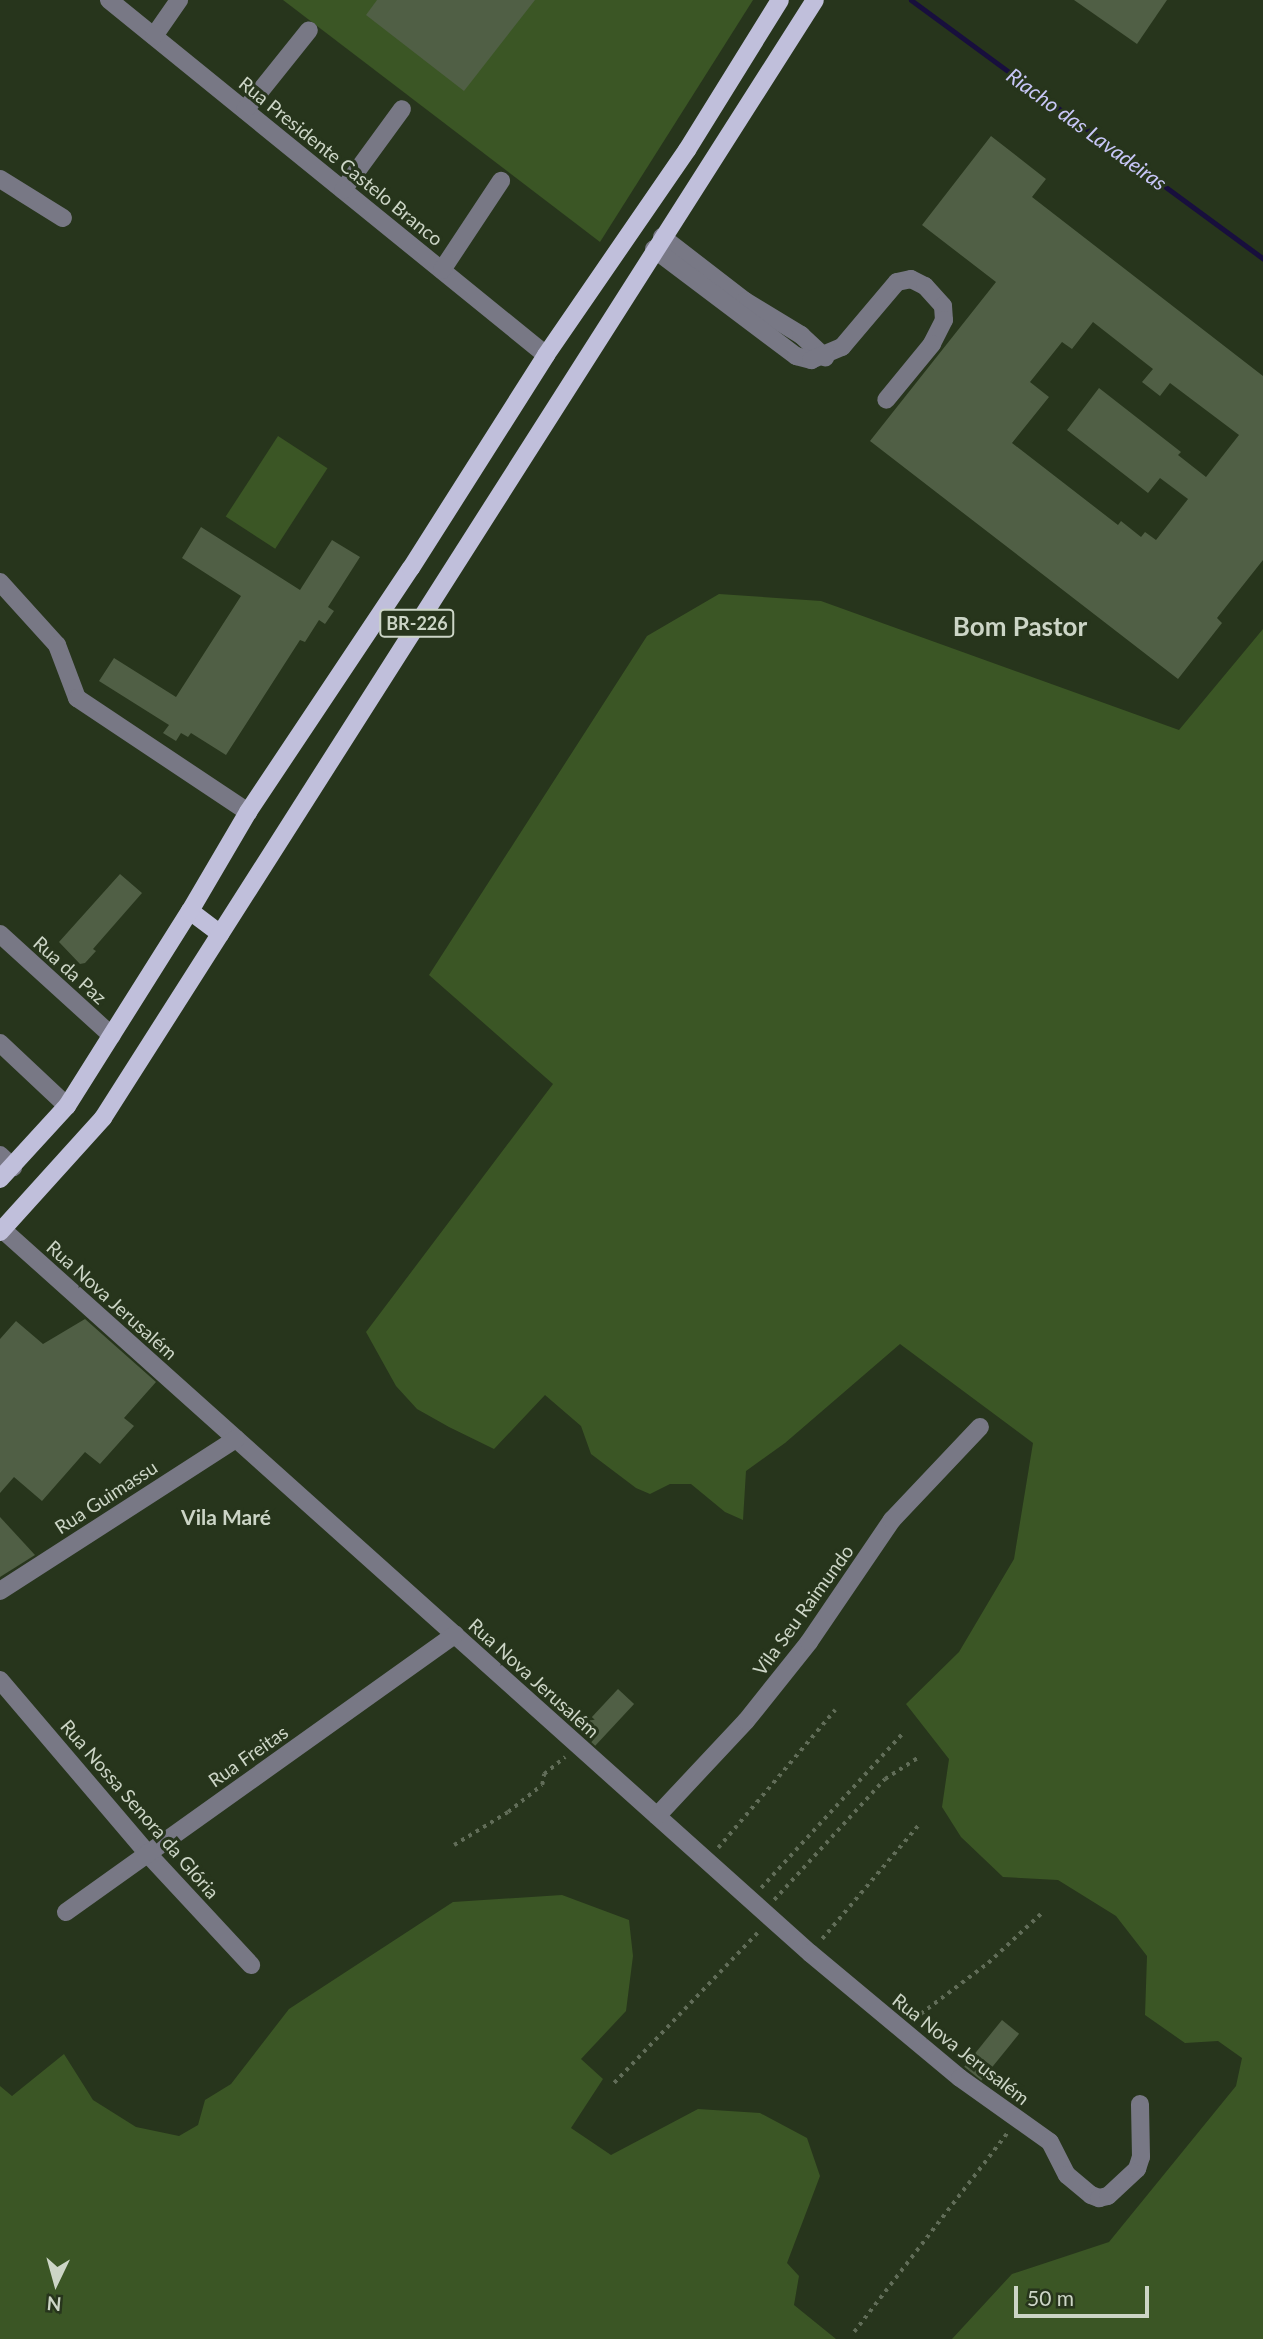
<!DOCTYPE html>
<html>
<head>
<meta charset="utf-8">
<style>
  body { margin:0 }
  #map { position:relative; width:1263px; height:2339px; overflow:hidden; background:#27351c; font-family:Lato,sans-serif }
  div>[style] { position:absolute }
  [style*='--x'] { left:calc(var(--x)*1px); top:calc(var(--y)*1px); width:calc(var(--w)*1px); rotate:calc(var(--a)*1deg) }
  .green>* { inset:0; background:#3b5625; transform-origin:0 0 }
  .stream>* { height:5px; margin:-2.5px; padding:0 2.5px; transform-origin:2.5px; border-radius:2.5px; background:#180f3d }
  .building>* { inset:0; background:#505f45; transform-origin:0 0 }
  .path>* { height:3.5px; margin-top:-1.75px; transform-origin:0; background:repeating-linear-gradient(90deg,#616d58 0 3.5px,transparent 0 8.5px) }
  .minor>* { height:18px; margin:-9px; padding:0 9px; transform-origin:9px; border-radius:9px; background:#787885 }
  .major>* { height:18px; margin:-9px; padding:0 9px; transform-origin:9px; border-radius:9px; background:#c0bfdb }
  span { translate:-50% -50%; white-space:nowrap; text-align:center; line-height:1.15; -webkit-text-stroke:6px #27351c; paint-order:stroke }
  .shield-label span { padding:2px 5px; background:#27351c; border:2px solid; border-radius:5px; -webkit-text-stroke-width:0 }
  .shield-label { font-size:18px; color:#ccd5c6; font-weight:700 }
  .street-label { font-size:19px; color:#ccd5c6 }
  .water-label { font-size:21px; color:#c8c7f8; font-style:italic }
  .neighbourhood-label { font-size:21px; color:#ccd5c6; font-weight:700 }
  .district-label { font-size:26px; color:#ccd5c6; font-weight:700 }
  .north { position:absolute; left:21px; top:2248px; width:70px; height:70px; -webkit-text-stroke:5px #27351c; paint-order:stroke; rotate:185deg; font-size:19px; font-weight:700; line-height:28px; text-align:center; color:#ccd5c6 }
  .north::after { content:''; display:block; margin:auto; width:24px; height:32px; background:#ccd5c6; clip-path:polygon(50% 0,100% 100%,50% 72%,0 100%) }
  .scale { position:absolute; left:1014px; top:2286px; width:135px; height:32px; box-sizing:border-box; border:4px solid #ccd5c6; border-top:0; padding-left:9px; font-size:21px; line-height:24px; white-space:nowrap; color:#ccd5c6; -webkit-text-stroke:5px #27351c; paint-order:stroke }
</style>
</head>
<body>
<div id="map">
  <div class="green">
    <i style="clip-path:polygon(283px 0,753px 0,600px 242px)"></i>
    <i style="left:278px;top:436px;width:59px;height:96px;rotate:33deg"></i>
    <i style="clip-path:polygon(719px 594px,821px 601px,1179px 730px,1263px 629px,1263px 2339px,952px 2339px,1012px 2274px,1109px 2242px,1236px 2086px,1242px 2058px,1218px 2041px,1185px 2043px,1145px 2015px,1147px 1956px,1116px 1916px,1058px 1880px,1003px 1877px,961px 1837px,942px 1807px,949px 1759px,906px 1704px,959px 1652px,1014px 1559px,1033px 1443px,900px 1344px,785px 1443px,746px 1471px,743px 1520px,725px 1512px,691px 1484px,670px 1484px,650px 1494px,636px 1488px,591px 1454px,581px 1426px,545px 1395px,494px 1449px,449px 1427px,417px 1409px,396px 1386px,366px 1332px,553px 1084px,429px 975px,647px 636px)"></i>
    <i style="clip-path:polygon(562px 1895px,629px 1920px,633px 1956px,626px 2011px,581px 2059px,603px 2079px,571px 2128px,611px 2155px,698px 2109px,760px 2113px,807px 2138px,820px 2176px,787px 2263px,799px 2276px,794px 2305px,836px 2339px,0 2339px,0 2086px,12px 2096px,64px 2054px,93px 2100px,136px 2127px,179px 2136px,198px 2125px,205px 2100px,231px 2084px,289px 2009px,453px 1902px)"></i>
  </div>
  <div class="stream">
    <i style="--x:911;--y:0;--w:437;--a:36.3"></i>
  </div>
  <div class="building">
    <i style="clip-path:polygon(377px 0,535px 0,464px 91px,366px 15px)"></i>
    <i style="clip-path:polygon(1074px 0,1167px 0,1137px 44px)"></i>
    <i style="clip-path:polygon(evenodd,991px 136px,1046px 179px,1032px 197px,1263px 376px,1263px 560px,1217px 618px,1222px 623px,1178px 679px,870px 441px,996px 282px,922px 225px,991px 136px,1093px 322px,1153px 369px,1142px 382px,1160px 396px,1170px 383px,1239px 435px,1206px 477px,1178px 455px,1181px 452px,1099px 388px,1067px 430px,1148px 493px,1160px 478px,1188px 499px,1156px 540px,1145px 532px,1141px 537px,1121px 521px,1118px 525px,1012px 443px,1049px 397px,1030px 382px,1062px 342px,1072px 349px,1093px 322px)"></i>
    <i style="clip-path:polygon(201px 527px,300px 590px,332px 540px,360px 557px,328px 607px,334px 611px,325px 624px,319px 620px,305px 642px,300px 640px,226px 755px,191px 733px,188px 737px,181px 733px,176px 741px,163px 733px,169px 725px,99px 681px,114px 658px,176px 697px,241px 596px,182px 558px)"></i>
    <i style="clip-path:polygon(120px 874px,142px 893px,93px 949px,96px 951px,85px 963px,80px 964px,59px 942px)"></i>
    <i style="clip-path:polygon(85px 1319px,156px 1382px,124px 1418px,134px 1426px,100px 1464px,85px 1452px,42px 1501px,14px 1477px,0 1493px,0 1339px,16px 1321px,43px 1344px)"></i>
    <i style="clip-path:polygon(0 1517px,35px 1555px,0 1577px)"></i>
    <i style="left:618px;top:1689px;width:22px;height:57px;rotate:43deg"></i>
    <i style="left:1002px;top:2020px;width:22px;height:60px;rotate:39deg"></i>
  </div>
  <div class="path">
    <i style="--x:454;--y:1845;--w:63;--a:-31.4"></i>
    <i style="--x:508;--y:1812;--w:43;--a:-38.5"></i>
    <i style="--x:542;--y:1785;--w:11;--a:-80"></i>
    <i style="--x:544;--y:1774;--w:27;--a:-39"></i>
    <i style="--x:718;--y:1848;--w:181;--a:-49.7"></i>
    <i style="--x:761;--y:1888;--w:209;--a:-47.5"></i>
    <i style="--x:774;--y:1900;--w:164;--a:-47.5"></i>
    <i style="--x:885;--y:1779;--w:40;--a:-32.9"></i>
    <i style="--x:822;--y:1939;--w:148;--a:-49.7"></i>
    <i style="--x:914;--y:2019;--w:93;--a:-37.1"></i>
    <i style="--x:988;--y:1963;--w:76;--a:-42.9"></i>
    <i style="--x:614;--y:2083;--w:211;--a:-46.3"></i>
    <i style="--x:854;--y:2332;--w:254;--a:-52.4"></i>
  </div>
  <div class="minor">
    <i style="--x:109;--y:0;--w:563;--a:39.09"></i>
    <i style="--x:154;--y:36;--w:44;--a:-55.2"></i>
    <i style="--x:245;--y:110;--w:102;--a:-51.3"></i>
    <i style="--x:0;--y:179;--w:74;--a:31.8"></i>
    <i style="--x:343;--y:190;--w:100;--a:-53.9"></i>
    <i style="--x:662;--y:237;--w:105;--a:37.6"></i>
    <i style="--x:745;--y:301;--w:66;--a:31.3"></i>
    <i style="--x:801;--y:335;--w:33;--a:43"></i>
    <i style="--x:654;--y:249;--w:178;--a:37"></i>
    <i style="--x:796;--y:356;--w:16;--a:15"></i>
    <i style="--x:811;--y:360;--w:34;--a:-23"></i>
    <i style="--x:842;--y:347;--w:85;--a:-49.8"></i>
    <i style="--x:897;--y:282;--w:14;--a:-12"></i>
    <i style="--x:911;--y:279;--w:16;--a:27"></i>
    <i style="--x:925;--y:286;--w:27;--a:48"></i>
    <i style="--x:943;--y:306;--w:14;--a:86"></i>
    <i style="--x:944;--y:320;--w:27;--a:117"></i>
    <i style="--x:932;--y:344;--w:72;--a:129.4"></i>
    <i style="--x:442;--y:270;--w:107;--a:-56.5"></i>
    <i style="--x:0;--y:582;--w:85;--a:47.9"></i>
    <i style="--x:57;--y:645;--w:57;--a:69.3"></i>
    <i style="--x:77;--y:698;--w:206;--a:33.7"></i>
    <i style="--x:0;--y:934;--w:151;--a:42.3"></i>
    <i style="--x:0;--y:1043;--w:92;--a:43.2"></i>
    <i style="--x:0;--y:1155;--w:18;--a:43"></i>
    <i style="--x:3;--y:1230;--w:1084;--a:41.86"></i>
    <i style="--x:810;--y:1953;--w:195;--a:39.8"></i>
    <i style="--x:960;--y:2078;--w:110;--a:35.4"></i>
    <i style="--x:1050;--y:2142;--w:37;--a:63"></i>
    <i style="--x:1067;--y:2175;--w:31;--a:40"></i>
    <i style="--x:1091;--y:2195;--w:9;--a:21"></i>
    <i style="--x:1099;--y:2198;--w:9;--a:-13"></i>
    <i style="--x:1108;--y:2196;--w:40;--a:-43"></i>
    <i style="--x:1137;--y:2169;--w:13;--a:-72"></i>
    <i style="--x:1141;--y:2157;--w:53;--a:-91.1"></i>
    <i style="--x:0;--y:1591;--w:281;--a:-32.8"></i>
    <i style="--x:0;--y:1680;--w:227;--a:49.6"></i>
    <i style="--x:147;--y:1853;--w:153;--a:47.1"></i>
    <i style="--x:657;--y:1816;--w:130;--a:-46.9"></i>
    <i style="--x:746;--y:1721;--w:101;--a:-51.4"></i>
    <i style="--x:809;--y:1642;--w:148;--a:-55.8"></i>
    <i style="--x:892;--y:1520;--w:128;--a:-46.6"></i>
    <i style="--x:66;--y:1912;--w:478;--a:-35.5"></i>
  </div>
  <div class="major">
    <i style="--x:190;--y:911;--w:38;--a:37"></i>
    <i style="--x:0;--y:1179;--w:99;--a:-47.5"></i>
    <i style="--x:67;--y:1106;--w:231;--a:-57.8"></i>
    <i style="--x:190;--y:911;--w:115;--a:-59.6"></i>
    <i style="--x:248;--y:812;--w:293;--a:-56.3"></i>
    <i style="--x:411;--y:568;--w:252;--a:-57.6"></i>
    <i style="--x:546;--y:355;--w:249;--a:-55.5"></i>
    <i style="--x:687;--y:150;--w:176;--a:-58.2"></i>
    <i style="--x:0;--y:1232;--w:154;--a:-47.9"></i>
    <i style="--x:103;--y:1118;--w:1325;--a:-57.51"></i>
  </div>
  <div class="shield-label">
    <span style="left:417px;top:623px">BR-226</span>
  </div>
  <div class="street-label">
    <span style="left:341px;top:161px;rotate:39deg">Rua Presidente Castelo Branco</span>
    <span style="left:70px;top:970px;rotate:42deg">Rua da Paz</span>
    <span style="left:112px;top:1300px;rotate:42deg">Rua Nova Jerusalém</span>
    <span style="left:106px;top:1497px;rotate:-33deg">Rua Guimassu</span>
    <span style="left:803px;top:1610px;rotate:-54deg">Vila Seu Raimundo</span>
    <span style="left:534px;top:1678px;rotate:42deg">Rua Nova Jerusalém</span>
    <span style="left:248px;top:1756px;rotate:-35deg">Rua Freitas</span>
    <span style="left:140px;top:1809px;rotate:49deg">Rua Nossa Senora da Glória</span>
    <span style="left:961px;top:2049px;rotate:38deg">Rua Nova Jerusalém</span>
  </div>
  <div class="water-label">
    <span style="left:1087px;top:129px;rotate:36deg">Riacho das Lavadeiras</span>
  </div>
  <div class="neighbourhood-label">
    <span style="left:226px;top:1517px">Vila Maré</span>
  </div>
  <div class="district-label">
    <span style="left:1020px;top:627px">Bom Pastor</span>
  </div>
  <div class="north">N</div>
  <div class="scale">50 m</div>
</div>
</body>
</html>
